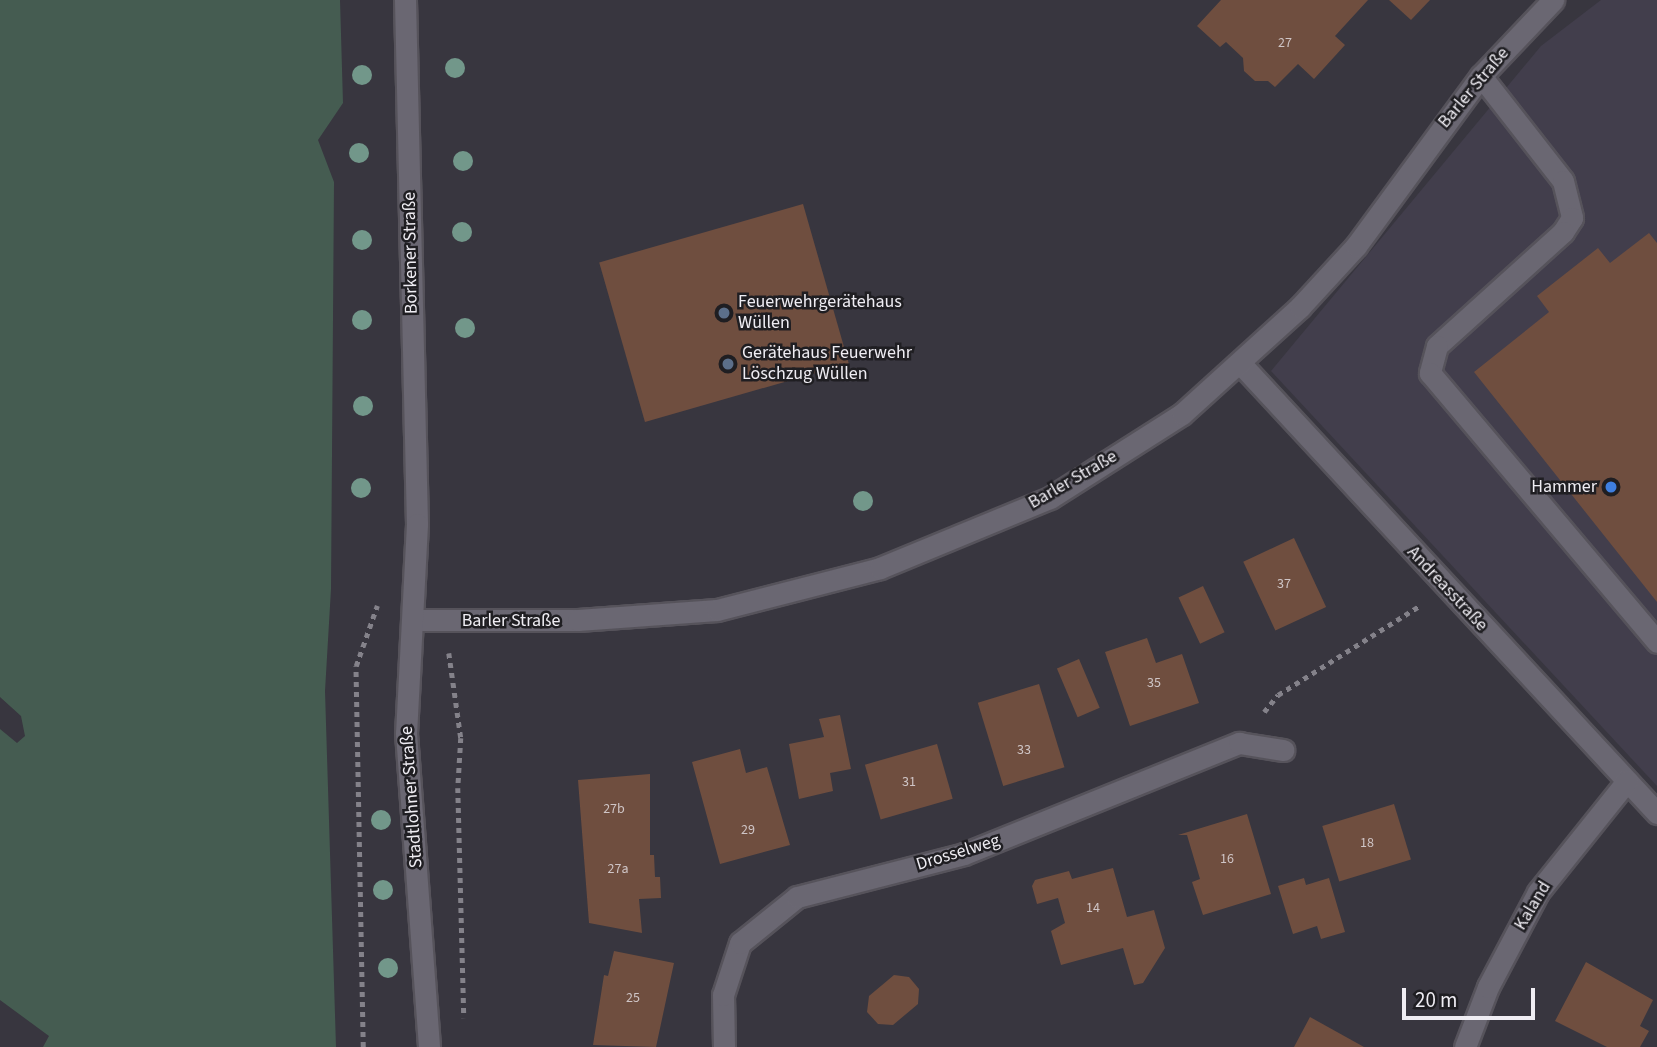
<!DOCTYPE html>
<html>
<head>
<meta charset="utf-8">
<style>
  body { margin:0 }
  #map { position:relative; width:1657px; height:1047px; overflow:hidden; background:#38363f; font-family:"Source Sans 3",sans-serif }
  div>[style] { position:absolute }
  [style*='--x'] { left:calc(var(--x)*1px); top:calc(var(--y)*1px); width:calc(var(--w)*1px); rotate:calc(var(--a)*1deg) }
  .built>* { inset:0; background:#423e4c }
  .green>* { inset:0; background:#455c51 }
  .building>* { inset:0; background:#6f4e3f; transform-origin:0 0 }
  .path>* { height:4.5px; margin-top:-2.25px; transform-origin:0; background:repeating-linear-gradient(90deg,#84828a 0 5px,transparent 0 10px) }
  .roads { filter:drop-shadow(2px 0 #56535b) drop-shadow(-2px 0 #56535b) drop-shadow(0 2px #56535b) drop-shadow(0 -2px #56535b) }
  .lane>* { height:21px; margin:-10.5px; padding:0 10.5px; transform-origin:10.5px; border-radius:10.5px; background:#6a6772 }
  .street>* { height:21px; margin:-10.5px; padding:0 10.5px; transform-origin:10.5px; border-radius:10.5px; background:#6a6772 }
  .secondary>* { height:21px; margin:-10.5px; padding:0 10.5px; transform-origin:10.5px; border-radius:10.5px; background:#6a6772 }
  .trees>* { width:20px; height:20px; margin:-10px; border-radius:50%; background:#72978a }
  .dots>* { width:19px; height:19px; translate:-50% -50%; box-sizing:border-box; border:4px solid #1f1e22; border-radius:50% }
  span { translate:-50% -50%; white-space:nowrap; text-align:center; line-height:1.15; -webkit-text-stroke:5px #1f1e22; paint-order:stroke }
  .number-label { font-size:14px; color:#cfc5c6 }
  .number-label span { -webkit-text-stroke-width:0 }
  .street-label { font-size:18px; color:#efedf3 }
  .poi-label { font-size:18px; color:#efedf3 }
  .left { translate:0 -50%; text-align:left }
  .right { translate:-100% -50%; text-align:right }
  .scale { position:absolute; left:1402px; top:988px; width:133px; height:32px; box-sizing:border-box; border:4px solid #efedf3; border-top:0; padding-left:9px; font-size:21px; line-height:24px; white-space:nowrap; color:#efedf3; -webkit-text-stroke:5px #1f1e22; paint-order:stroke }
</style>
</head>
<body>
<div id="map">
  <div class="built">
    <i style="clip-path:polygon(1601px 0,1657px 0,1657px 786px,1271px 371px,1541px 46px)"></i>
  </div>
  <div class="green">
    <i style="clip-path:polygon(0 0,340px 0,343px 103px,318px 140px,334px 182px,331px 589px,325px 691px,336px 1047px,43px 1047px,49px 1036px,0 1000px,0 729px,17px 743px,25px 736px,21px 716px,0 697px)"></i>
  </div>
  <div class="building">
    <i style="clip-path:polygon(1221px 0,1368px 0,1335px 36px,1345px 45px,1314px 79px,1298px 64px,1275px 87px,1268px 81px,1255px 81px,1244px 71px,1243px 58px,1226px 42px,1220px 47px,1197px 26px)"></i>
    <i style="clip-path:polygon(1389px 0,1430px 0,1411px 20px)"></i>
    <i style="left:803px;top:204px;width:166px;height:212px;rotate:74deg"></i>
    <i style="clip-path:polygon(1649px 233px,1657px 243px,1657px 602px,1474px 372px,1549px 312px,1537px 296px,1598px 248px,1610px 263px)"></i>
    <i style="left:1294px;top:538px;width:76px;height:56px;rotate:65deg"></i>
    <i style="left:1203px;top:586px;width:51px;height:27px;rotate:65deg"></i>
    <i style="clip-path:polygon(1147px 638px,1156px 663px,1182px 654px,1199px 703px,1130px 726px,1105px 652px)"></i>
    <i style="left:1079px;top:659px;width:53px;height:24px;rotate:67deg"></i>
    <i style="left:1039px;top:684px;width:87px;height:64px;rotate:73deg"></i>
    <i style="clip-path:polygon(840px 715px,851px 769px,830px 773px,833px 791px,799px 799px,789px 744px,824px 737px,819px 719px)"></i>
    <i style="left:937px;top:744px;width:57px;height:75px;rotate:74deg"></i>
    <i style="clip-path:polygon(740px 749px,746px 773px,767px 767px,790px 845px,720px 864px,692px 762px)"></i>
    <i style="clip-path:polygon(650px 774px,650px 855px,654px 855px,655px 877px,660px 877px,661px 898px,639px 899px,642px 933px,589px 923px,578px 780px)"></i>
    <i style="left:1394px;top:804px;width:58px;height:75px;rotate:73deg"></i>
    <i style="clip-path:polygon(1247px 814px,1271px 894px,1203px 915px,1192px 882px,1200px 879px,1187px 835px,1178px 835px)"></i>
    <i style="clip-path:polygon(1113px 868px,1127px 917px,1154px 910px,1165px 948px,1143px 983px,1134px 985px,1123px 948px,1061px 965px,1051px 931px,1065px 923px,1058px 898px,1037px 904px,1032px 886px,1035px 880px,1069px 871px,1072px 879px)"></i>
    <i style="clip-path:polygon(1304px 878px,1306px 885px,1329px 878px,1345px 932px,1321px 939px,1317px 926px,1293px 934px,1278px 886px)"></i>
    <i style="clip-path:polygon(614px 951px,674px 963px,656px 1047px,593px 1045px,604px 975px,608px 976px)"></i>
    <i style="clip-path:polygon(1586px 962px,1653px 1000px,1640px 1026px,1649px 1031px,1640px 1047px,1607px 1047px,1555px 1021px)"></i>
    <i style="clip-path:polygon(894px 975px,909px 977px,919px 989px,918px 1004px,893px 1025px,878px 1024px,867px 1012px,869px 996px)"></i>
    <i style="clip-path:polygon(1310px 1017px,1364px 1047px,1294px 1047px)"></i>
  </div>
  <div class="path">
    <i style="--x:449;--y:653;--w:86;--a:82"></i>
    <i style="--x:461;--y:738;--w:50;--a:93.4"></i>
    <i style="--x:458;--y:788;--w:230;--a:88.5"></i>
    <i style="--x:1264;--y:712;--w:22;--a:-51"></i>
    <i style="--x:1278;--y:695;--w:169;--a:-32.2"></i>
    <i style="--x:363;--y:1047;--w:381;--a:-91.1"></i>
    <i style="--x:356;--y:666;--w:64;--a:-70.7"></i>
  </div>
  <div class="roads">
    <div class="lane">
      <i style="--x:1481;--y:76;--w:133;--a:52"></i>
      <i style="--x:1563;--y:181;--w:38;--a:76"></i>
      <i style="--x:1572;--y:218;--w:17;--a:123"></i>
      <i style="--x:1563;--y:232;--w:170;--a:137.9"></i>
      <i style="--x:1437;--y:346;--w:28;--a:105"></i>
      <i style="--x:1430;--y:373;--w:352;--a:49.8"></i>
    </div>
    <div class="street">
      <i style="--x:1240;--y:363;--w:614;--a:47.18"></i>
      <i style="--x:414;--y:620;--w:164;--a:0"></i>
      <i style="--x:578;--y:620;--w:139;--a:-4.1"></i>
      <i style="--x:717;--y:610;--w:168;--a:-14.4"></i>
      <i style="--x:880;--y:568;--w:184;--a:-22.4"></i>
      <i style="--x:1050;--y:498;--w:156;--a:-32.5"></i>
      <i style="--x:1182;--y:414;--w:159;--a:-42.2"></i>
      <i style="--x:1300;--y:307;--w:83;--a:-47.4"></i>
      <i style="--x:1356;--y:246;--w:211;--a:-53.7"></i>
      <i style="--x:1481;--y:76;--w:105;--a:-46.5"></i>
      <i style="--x:724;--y:1047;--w:52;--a:-91.1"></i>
      <i style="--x:723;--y:995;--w:55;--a:-71.9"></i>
      <i style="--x:740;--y:943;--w:73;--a:-38.9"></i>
      <i style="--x:797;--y:897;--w:172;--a:-14.4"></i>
      <i style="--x:964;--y:854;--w:297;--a:-22"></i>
      <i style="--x:1239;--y:743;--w:45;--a:9"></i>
      <i style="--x:1465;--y:1047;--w:64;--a:-69"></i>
      <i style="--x:1488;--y:987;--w:107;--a:-62.2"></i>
      <i style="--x:1538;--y:892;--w:142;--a:-51.3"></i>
    </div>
    <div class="secondary">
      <i style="--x:405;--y:0;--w:524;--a:88.69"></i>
      <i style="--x:417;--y:524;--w:209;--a:93"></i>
      <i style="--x:406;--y:733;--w:315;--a:85.8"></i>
    </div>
  </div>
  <div class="trees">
    <i style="left:455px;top:68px"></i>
    <i style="left:362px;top:75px"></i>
    <i style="left:359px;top:153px"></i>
    <i style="left:463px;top:161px"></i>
    <i style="left:462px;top:232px"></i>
    <i style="left:362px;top:240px"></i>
    <i style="left:362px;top:320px"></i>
    <i style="left:465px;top:328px"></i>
    <i style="left:363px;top:406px"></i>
    <i style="left:361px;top:488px"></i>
    <i style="left:863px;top:501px"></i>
    <i style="left:381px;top:820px"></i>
    <i style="left:383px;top:890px"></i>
    <i style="left:388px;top:968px"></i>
  </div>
  <div class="dots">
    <i style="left:724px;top:313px;background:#5c6f8a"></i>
    <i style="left:728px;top:364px;background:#5c6f8a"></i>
    <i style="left:1611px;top:487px;background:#3f7fe0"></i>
  </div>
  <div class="number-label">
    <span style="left:1285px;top:43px">27</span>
    <span style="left:1284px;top:584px">37</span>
    <span style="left:1154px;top:683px">35</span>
    <span style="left:1024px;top:750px">33</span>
    <span style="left:909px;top:782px">31</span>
    <span style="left:614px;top:809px">27b</span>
    <span style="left:748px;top:830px">29</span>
    <span style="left:1367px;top:843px">18</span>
    <span style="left:1227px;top:859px">16</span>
    <span style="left:618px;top:869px">27a</span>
    <span style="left:1093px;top:908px">14</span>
    <span style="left:633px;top:998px">25</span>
  </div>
  <div class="street-label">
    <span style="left:1474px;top:88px;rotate:-50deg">Barler Straße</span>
    <span style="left:411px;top:253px;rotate:-91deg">Borkener Straße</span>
    <span style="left:1073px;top:480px;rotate:-30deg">Barler Straße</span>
    <span style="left:1447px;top:589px;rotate:47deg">Andreasstraße</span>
    <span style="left:511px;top:621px">Barler Straße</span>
    <span style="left:412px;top:797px;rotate:-94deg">Stadtlohner Straße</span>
    <span style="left:958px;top:853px;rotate:-17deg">Drosselweg</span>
    <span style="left:1533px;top:906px;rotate:-59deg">Kaland</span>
  </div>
  <div class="poi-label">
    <span class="left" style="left:738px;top:313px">Feuerwehrgerätehaus<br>Wüllen</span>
    <span class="left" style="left:742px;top:364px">Gerätehaus Feuerwehr<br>Löschzug Wüllen</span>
    <span class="right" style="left:1597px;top:487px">Hammer</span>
  </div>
  <div class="scale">20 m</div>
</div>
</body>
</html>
